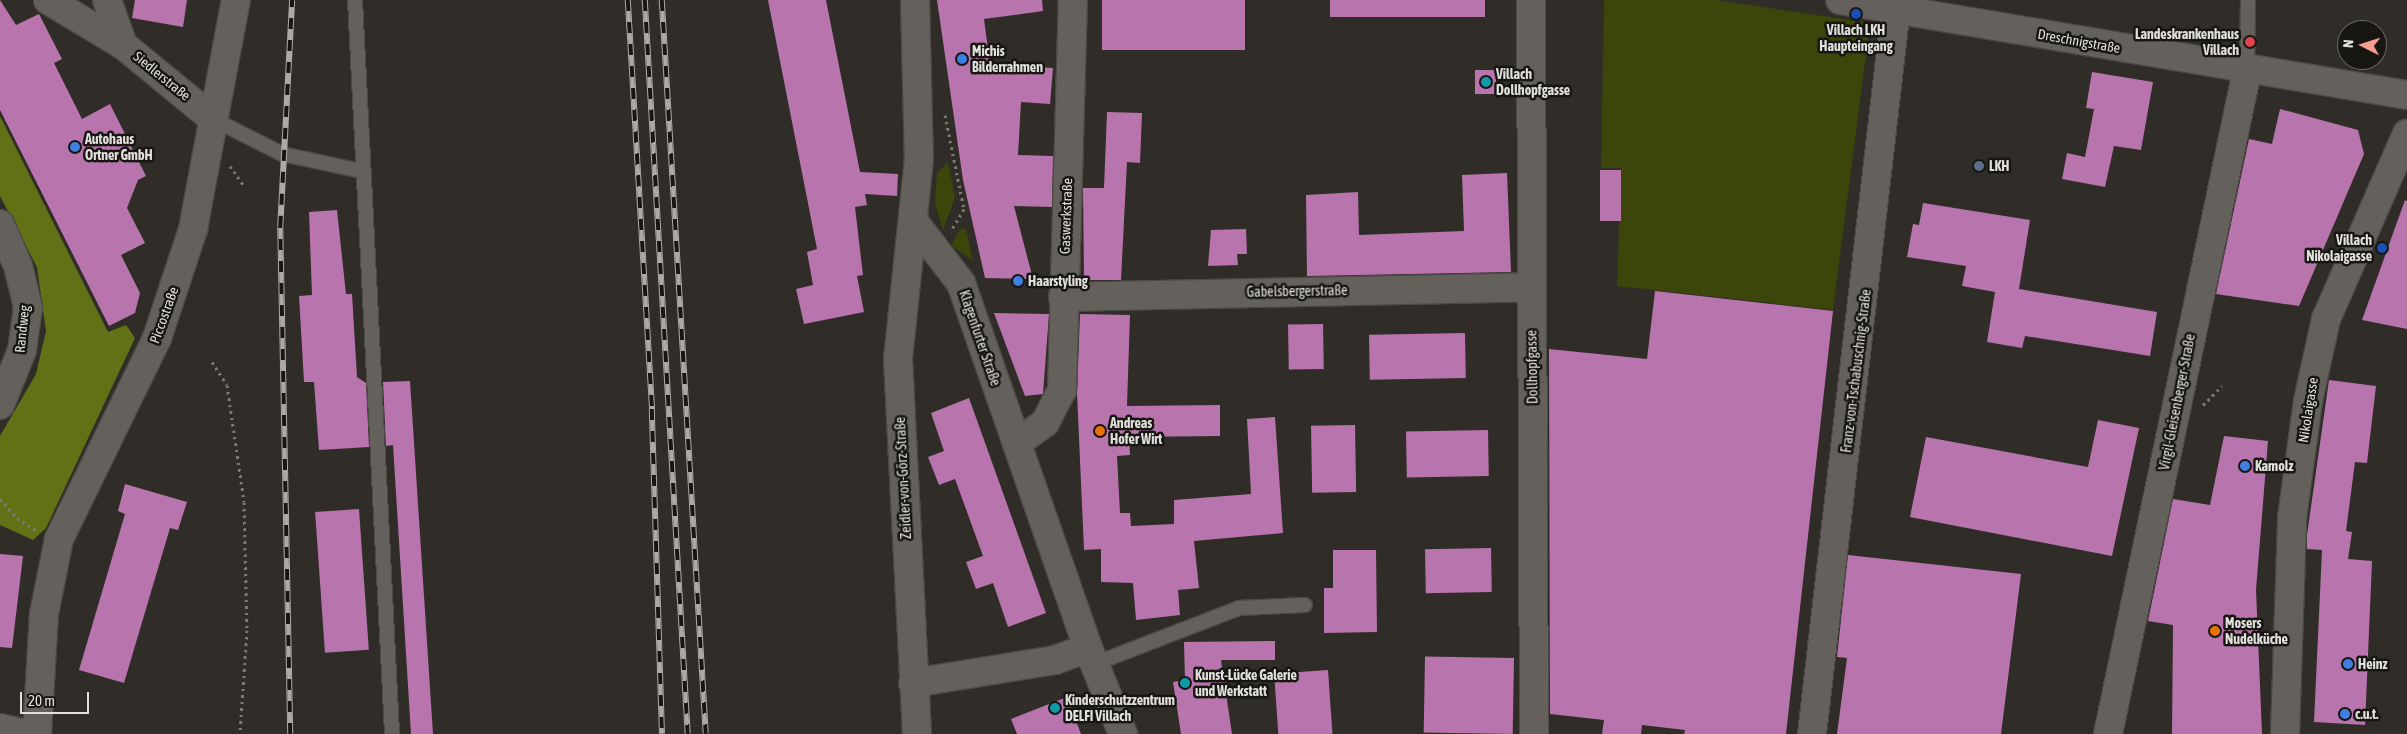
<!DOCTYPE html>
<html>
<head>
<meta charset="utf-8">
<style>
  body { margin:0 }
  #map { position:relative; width:2407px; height:734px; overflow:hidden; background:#302d28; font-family:"Asap Condensed",sans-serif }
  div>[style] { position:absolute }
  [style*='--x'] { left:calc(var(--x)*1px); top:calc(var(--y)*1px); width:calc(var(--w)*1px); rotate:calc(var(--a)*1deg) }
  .green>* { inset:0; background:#3c450a }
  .forest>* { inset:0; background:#627116 }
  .building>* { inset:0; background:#b874ac; transform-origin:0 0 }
  .path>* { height:3px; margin-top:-1.5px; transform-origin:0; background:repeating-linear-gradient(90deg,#7e7b77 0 2.5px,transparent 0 6.5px) }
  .roads { filter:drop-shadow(1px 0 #4c4a46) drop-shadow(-1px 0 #4c4a46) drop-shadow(0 1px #4c4a46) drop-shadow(0 -1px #4c4a46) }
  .service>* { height:14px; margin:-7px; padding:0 7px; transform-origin:7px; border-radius:7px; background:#64605b }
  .minor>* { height:28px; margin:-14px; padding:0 14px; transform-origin:14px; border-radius:14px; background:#64605b }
  .tertiary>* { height:28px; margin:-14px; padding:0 14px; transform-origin:14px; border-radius:14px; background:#64605b }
  .rail>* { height:5.5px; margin-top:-2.75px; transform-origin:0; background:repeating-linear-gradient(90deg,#171613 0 11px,#aca9a6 0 22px); box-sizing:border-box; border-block:1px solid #aca9a6 }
  .dots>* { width:14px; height:14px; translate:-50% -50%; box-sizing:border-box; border:2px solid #171613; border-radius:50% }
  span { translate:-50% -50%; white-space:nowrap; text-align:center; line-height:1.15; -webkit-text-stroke:5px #171613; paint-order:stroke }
  .poi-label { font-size:14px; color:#e1dfdc; font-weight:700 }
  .right { translate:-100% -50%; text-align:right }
  .left { translate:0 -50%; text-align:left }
  .street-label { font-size:14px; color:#e1dfdc }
  .north { position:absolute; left:2337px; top:20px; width:50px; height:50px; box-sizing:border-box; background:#171613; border:1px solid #686663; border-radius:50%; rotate:275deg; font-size:14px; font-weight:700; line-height:20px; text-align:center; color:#e1dfdc }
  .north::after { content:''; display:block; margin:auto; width:18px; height:22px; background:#f59d8e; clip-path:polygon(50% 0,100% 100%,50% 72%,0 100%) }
  .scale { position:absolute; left:20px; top:692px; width:69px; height:22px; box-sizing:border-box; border:2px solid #e1dfdc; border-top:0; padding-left:6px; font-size:15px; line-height:18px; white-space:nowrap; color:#e1dfdc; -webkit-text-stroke:4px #171613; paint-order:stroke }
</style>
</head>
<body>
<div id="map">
  <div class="green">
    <i style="clip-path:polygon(1604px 0,1716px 0,1870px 23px,1833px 310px,1617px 286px,1621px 168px,1601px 168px)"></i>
    <i style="clip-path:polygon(948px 162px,955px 197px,943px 230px,935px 203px,937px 173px)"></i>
    <i style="clip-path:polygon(961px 228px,966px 230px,973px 261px,951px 245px)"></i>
  </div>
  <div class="forest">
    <i style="clip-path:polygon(0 116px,108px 332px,126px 325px,135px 338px,46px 528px,33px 540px,0 525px,0 436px,36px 374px,46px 331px,37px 267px,0 196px)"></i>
  </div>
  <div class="building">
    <i style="clip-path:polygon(0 0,16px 25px,39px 14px,62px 59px,54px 63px,82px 119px,110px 104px,146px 176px,138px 180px,127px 208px,145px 243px,121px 255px,140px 293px,135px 313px,109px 326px,0 110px)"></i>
    <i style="clip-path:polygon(135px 0,187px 0,183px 27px,132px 18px)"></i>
    <i style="clip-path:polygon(768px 0,826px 0,860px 172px,898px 174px,897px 196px,865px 194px,867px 205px,855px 207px,863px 275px,857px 276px,864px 312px,804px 324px,796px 289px,813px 285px,807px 252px,817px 249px)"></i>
    <i style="clip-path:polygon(937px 0,1042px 0,1043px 11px,984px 19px,990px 64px,1053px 68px,1050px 104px,1021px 102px,1018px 155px,1053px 156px,1052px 207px,1014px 206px,1033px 279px,985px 278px,963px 180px)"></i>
    <i style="left:1102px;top:0;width:143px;height:50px"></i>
    <i style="left:1330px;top:0;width:155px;height:17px"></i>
    <i style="left:1475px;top:70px;width:21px;height:24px"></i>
    <i style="clip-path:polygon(2092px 72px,2153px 82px,2141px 150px,2114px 146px,2105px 187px,2062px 179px,2067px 153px,2085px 157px,2094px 109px,2086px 108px)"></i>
    <i style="clip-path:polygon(2280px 109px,2358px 130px,2364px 154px,2299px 306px,2216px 294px,2249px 139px,2272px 144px)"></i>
    <i style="clip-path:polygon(1107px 112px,1142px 113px,1140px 163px,1127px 162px,1121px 280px,1084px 280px,1083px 188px,1104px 188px)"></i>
    <i style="left:1600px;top:170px;width:21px;height:51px"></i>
    <i style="clip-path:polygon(1507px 173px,1511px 272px,1307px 276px,1306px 195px,1358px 192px,1359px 235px,1464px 231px,1462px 175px)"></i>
    <i style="clip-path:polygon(2405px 200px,2407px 201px,2407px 329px,2362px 320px)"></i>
    <i style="clip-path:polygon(1923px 203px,2030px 220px,2019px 289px,2157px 312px,2150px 356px,2025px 336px,2022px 348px,1987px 342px,1995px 292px,1962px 286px,1966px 266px,1907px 257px,1913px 224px,1919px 225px)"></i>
    <i style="clip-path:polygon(337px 210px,346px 294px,352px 294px,357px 377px,366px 383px,369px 447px,319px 450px,314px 382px,304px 382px,299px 296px,312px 295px,309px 212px)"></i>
    <i style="clip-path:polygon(1246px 229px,1247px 254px,1237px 254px,1238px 265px,1208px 266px,1211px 230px)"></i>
    <i style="clip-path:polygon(1655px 291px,1833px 311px,1786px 734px,1684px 734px,1685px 730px,1642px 725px,1641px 734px,1602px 734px,1604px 720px,1550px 714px,1549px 349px,1647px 359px)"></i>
    <i style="clip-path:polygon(994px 313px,1049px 314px,1043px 394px,1025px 396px)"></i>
    <i style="clip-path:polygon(1080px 314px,1130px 315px,1127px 406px,1220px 405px,1220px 436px,1129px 437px,1130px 455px,1117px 456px,1120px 513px,1130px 513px,1131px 526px,1174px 524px,1174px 500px,1251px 494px,1247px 419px,1275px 417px,1283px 533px,1194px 541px,1199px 588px,1178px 590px,1180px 615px,1136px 620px,1133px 583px,1101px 582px,1101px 549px,1084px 550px,1077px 393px)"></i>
    <i style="left:1323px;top:324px;width:45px;height:35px;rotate:89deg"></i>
    <i style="left:1465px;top:333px;width:45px;height:96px;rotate:89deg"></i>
    <i style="clip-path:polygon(2329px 380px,2376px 386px,2367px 463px,2355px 462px,2346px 531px,2352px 532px,2348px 559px,2372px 561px,2365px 725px,2314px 722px,2322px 550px,2307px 549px,2307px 535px)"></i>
    <i style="clip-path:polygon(410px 381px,433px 734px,411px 734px,393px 445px,386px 446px,383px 382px)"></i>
    <i style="clip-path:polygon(969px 398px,1046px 613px,1008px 627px,993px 583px,976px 589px,966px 562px,983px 556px,955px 479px,939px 485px,928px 457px,944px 451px,931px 413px)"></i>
    <i style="clip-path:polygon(2098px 420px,2139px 428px,2112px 556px,1910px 517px,1926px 437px,2088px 467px)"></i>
    <i style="left:1355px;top:425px;width:67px;height:44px;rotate:89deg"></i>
    <i style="left:1488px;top:430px;width:46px;height:82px;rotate:89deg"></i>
    <i style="clip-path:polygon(2224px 436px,2268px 441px,2256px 590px,2262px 734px,2172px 734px,2173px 625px,2148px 621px,2173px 499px,2210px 505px)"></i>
    <i style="clip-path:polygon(125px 484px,187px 502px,178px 530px,170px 528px,124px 683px,79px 670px,125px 514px,118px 511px)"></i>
    <i style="left:359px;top:509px;width:141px;height:44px;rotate:86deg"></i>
    <i style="left:1491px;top:548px;width:44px;height:66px;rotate:89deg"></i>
    <i style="clip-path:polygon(1333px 550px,1376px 550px,1377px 632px,1324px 633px,1324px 588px,1333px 588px)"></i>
    <i style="clip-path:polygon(0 554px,23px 556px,12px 648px,0 647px)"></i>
    <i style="clip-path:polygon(1848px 555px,2021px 574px,2001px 734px,1837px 734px,1847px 658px,1837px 657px)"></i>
    <i style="clip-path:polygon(1275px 641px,1275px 660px,1221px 660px,1232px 734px,1181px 734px,1173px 682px,1185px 680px,1184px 642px)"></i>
    <i style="left:1514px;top:658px;width:76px;height:89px;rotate:91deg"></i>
    <i style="left:1328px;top:670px;width:64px;height:54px;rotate:86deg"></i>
    <i style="clip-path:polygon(1067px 697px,1081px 734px,1017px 734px,1011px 719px)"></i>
  </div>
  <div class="path">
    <i style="--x:945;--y:115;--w:96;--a:78.6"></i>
    <i style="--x:964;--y:209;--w:26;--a:121"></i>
    <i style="--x:230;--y:166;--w:24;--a:55"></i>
    <i style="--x:212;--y:362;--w:27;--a:57"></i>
    <i style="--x:227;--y:385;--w:118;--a:81.7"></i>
    <i style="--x:244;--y:502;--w:128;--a:88.7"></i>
    <i style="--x:247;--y:630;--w:104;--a:93.9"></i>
    <i style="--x:2203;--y:405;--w:27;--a:-45"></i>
    <i style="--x:0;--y:499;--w:25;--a:48"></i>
    <i style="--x:17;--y:518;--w:24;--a:33"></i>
  </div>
  <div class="roads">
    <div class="service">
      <i style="--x:355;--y:0;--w:735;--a:87.11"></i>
      <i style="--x:2247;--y:71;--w:71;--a:-89.2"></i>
      <i style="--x:213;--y:119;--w:77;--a:26.9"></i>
      <i style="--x:282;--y:154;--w:81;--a:12.1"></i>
      <i style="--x:1094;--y:664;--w:155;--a:-21.1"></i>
      <i style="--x:1239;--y:608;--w:66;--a:-2.6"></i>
    </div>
    <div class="minor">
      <i style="--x:48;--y:0;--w:87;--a:31"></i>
      <i style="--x:107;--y:0;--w:48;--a:70.4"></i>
      <i style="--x:123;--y:45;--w:117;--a:39.4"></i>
      <i style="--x:1531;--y:0;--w:734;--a:89.77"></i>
      <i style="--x:1840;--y:0;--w:575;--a:9.51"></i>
      <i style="--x:914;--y:222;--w:77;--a:52.4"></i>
      <i style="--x:961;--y:283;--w:386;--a:70.8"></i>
      <i style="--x:1088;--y:648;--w:93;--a:67.9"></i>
      <i style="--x:0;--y:224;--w:46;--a:66.8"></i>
      <i style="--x:18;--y:266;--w:42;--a:76.3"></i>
      <i style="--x:28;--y:307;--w:43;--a:97.9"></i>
      <i style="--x:22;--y:350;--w:59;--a:111.8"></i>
      <i style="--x:1063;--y:297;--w:468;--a:-1.2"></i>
      <i style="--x:1017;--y:443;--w:34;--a:-36"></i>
      <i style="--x:1045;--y:423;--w:37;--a:-63"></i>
      <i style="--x:1062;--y:390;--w:390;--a:-88.4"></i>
      <i style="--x:913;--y:683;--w:144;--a:-9.2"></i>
      <i style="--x:1055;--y:660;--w:35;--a:-20"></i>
      <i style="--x:0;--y:728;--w:27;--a:13"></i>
      <i style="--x:37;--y:734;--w:120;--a:-86.7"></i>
      <i style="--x:44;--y:614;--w:76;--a:-78.7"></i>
      <i style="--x:59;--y:539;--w:224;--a:-64"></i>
      <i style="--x:157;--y:338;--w:115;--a:-71.7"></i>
      <i style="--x:193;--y:229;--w:233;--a:-79.4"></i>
      <i style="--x:1812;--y:734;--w:731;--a:-83.4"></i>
      <i style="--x:2108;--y:734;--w:677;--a:-78.16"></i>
    </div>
    <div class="tertiary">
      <i style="--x:915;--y:0;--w:159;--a:88.6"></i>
      <i style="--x:919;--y:159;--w:201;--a:96"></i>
      <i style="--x:898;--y:359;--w:375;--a:87.1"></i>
      <i style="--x:2285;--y:734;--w:216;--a:-88.1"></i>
      <i style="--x:2292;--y:518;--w:118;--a:-82.2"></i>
      <i style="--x:2308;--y:401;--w:84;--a:-77.6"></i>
      <i style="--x:2326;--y:319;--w:202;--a:-66.4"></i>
    </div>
  </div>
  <div class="rail">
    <i style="--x:628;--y:0;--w:410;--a:86.6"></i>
    <i style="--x:652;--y:409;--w:325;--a:88.2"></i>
    <i style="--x:645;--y:0;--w:735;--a:86.65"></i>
    <i style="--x:662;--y:0;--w:735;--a:86.57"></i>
    <i style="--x:290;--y:734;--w:507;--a:-91.13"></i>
    <i style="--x:280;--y:227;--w:227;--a:-87"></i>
  </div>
  <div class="dots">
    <i style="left:1856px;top:14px;background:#1a4fb4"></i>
    <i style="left:2250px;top:42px;background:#e0444e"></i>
    <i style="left:962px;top:59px;background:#3f7fe0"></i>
    <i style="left:1486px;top:82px;background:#0f9aa8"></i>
    <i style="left:75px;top:147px;background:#3f7fe0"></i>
    <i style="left:1979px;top:166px;background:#5c6f8a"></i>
    <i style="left:2382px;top:248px;background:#1a4fb4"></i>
    <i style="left:1018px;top:281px;background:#3f7fe0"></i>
    <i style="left:1100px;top:431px;background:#e8710a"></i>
    <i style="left:2245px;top:466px;background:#3f7fe0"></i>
    <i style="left:2215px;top:631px;background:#e8710a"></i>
    <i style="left:2348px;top:664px;background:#3f7fe0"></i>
    <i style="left:1185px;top:683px;background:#0f9aa8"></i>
    <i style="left:1055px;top:708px;background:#0f9aa8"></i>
    <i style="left:2345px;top:714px;background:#3f7fe0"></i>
  </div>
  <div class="poi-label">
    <span style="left:1856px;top:38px">Villach LKH<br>Haupteingang</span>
    <span class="right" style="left:2239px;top:42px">Landeskrankenhaus<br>Villach</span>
    <span class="left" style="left:972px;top:59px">Michis<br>Bilderrahmen</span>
    <span class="left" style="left:1496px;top:82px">Villach<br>Dollhopfgasse</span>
    <span class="left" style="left:85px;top:147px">Autohaus<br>Ortner GmbH</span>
    <span class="left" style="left:1989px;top:166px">LKH</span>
    <span class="right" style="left:2372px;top:248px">Villach<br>Nikolaigasse</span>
    <span class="left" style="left:1028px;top:281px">Haarstyling</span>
    <span class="left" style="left:1110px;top:431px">Andreas<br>Hofer Wirt</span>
    <span class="left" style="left:2255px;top:466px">Kamolz</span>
    <span class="left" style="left:2225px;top:631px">Mosers<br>Nudelküche</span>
    <span class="left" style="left:2358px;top:664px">Heinz</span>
    <span class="left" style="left:1195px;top:683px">Kunst-Lücke Galerie<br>und Werkstatt</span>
    <span class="left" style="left:1065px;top:708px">Kinderschutzzentrum<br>DELFI Villach</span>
    <span class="left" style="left:2355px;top:714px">c.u.t.</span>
  </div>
  <div class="street-label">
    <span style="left:2079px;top:41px;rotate:10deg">Dreschnigstraße</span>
    <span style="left:162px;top:76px;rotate:39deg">Siedlerstraße</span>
    <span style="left:1066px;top:216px;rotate:-88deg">Gaswerkstraße</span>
    <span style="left:1297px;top:291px;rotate:-1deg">Gabelsbergerstraße</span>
    <span style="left:164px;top:315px;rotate:-70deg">Piccostraße</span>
    <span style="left:22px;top:329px;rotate:-84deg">Randweg</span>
    <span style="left:980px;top:338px;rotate:71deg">Klagenfurter Straße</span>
    <span style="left:1532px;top:367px;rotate:-91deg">Dollhopfgasse</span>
    <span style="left:1856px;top:371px;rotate:-83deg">Franz-von-Tschabuschnig-Straße</span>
    <span style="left:2177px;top:402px;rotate:-79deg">Virgil-Gleisenberger-Straße</span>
    <span style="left:2308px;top:410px;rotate:-81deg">Nikolaigasse</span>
    <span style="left:903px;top:478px;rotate:-93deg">Zeidler-von-Görz-Straße</span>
  </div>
  <div class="north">N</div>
  <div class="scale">20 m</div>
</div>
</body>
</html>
